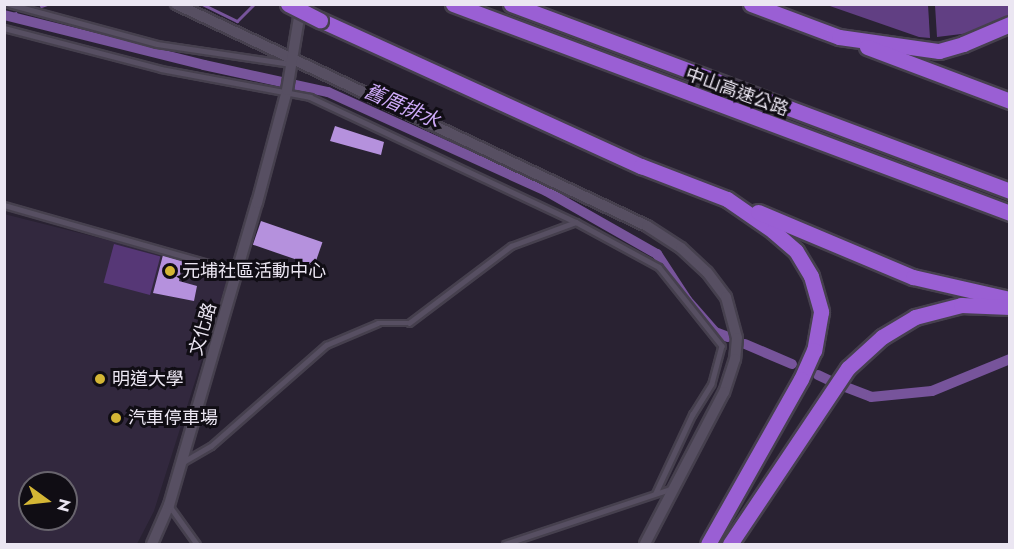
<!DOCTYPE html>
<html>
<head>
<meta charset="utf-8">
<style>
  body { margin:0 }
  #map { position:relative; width:1014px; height:549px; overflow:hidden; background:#292232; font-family:Jost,"Noto Sans TC",sans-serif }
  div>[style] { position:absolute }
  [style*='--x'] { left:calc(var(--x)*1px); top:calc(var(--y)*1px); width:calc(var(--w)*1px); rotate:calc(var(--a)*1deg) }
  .built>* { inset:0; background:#32283e }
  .green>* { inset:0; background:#563776; transform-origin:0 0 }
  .forest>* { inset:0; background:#613f83 }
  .stream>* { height:3px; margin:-1.5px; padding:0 1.5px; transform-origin:1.5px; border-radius:1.5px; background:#77549b }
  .canal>* { height:10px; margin:-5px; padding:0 5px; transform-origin:5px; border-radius:5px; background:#77549b }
  .building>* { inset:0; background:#b591dd; transform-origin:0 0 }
  .roads { filter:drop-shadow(2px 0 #46404e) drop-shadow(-2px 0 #46404e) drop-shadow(0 2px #46404e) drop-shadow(0 -2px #46404e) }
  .service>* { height:4.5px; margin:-2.25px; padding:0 2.25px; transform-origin:2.25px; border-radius:2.25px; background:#574f62 }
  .tertiary>* { height:10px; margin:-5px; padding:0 5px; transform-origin:5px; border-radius:5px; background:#574f62 }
  .motorway>* { height:15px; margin:-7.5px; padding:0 7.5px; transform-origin:7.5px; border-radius:7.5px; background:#9a5fd4 }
  .bridges { filter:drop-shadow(2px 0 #46404e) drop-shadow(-2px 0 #46404e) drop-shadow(0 2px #46404e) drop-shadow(0 -2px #46404e) }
  .motorway-bridge>* { height:15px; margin:-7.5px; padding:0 7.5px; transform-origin:7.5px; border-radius:7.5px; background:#9a5fd4 }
  .dots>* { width:16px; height:16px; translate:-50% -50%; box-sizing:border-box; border:3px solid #100d14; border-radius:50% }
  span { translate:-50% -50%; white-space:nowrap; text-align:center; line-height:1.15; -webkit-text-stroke:6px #100d14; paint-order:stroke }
  .street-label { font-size:18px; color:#ebe6f2 }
  .poi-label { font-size:18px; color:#ebe6f2 }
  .left { translate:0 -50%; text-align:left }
  .water-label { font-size:20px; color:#cfabfa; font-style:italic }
  .frame { position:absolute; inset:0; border:6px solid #ebe6f2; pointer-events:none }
  .north { position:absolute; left:18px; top:471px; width:60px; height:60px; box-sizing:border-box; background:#100d14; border:2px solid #68646d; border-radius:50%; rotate:105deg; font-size:16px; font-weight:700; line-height:24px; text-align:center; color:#ebe6f2 }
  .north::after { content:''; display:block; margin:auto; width:21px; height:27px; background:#d4b635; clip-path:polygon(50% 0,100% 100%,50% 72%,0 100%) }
</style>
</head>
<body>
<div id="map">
  <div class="built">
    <i style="clip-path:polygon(evenodd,4px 214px,163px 254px,229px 274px,154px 511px,137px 544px,5px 544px,4px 214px,30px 483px,66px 483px,66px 519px,30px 519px,30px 483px)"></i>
  </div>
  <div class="green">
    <i style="left:114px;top:244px;width:48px;height:40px;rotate:15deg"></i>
  </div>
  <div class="forest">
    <i style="clip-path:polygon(827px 5px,928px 5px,930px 38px,919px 37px)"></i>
    <i style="clip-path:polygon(935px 5px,1009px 5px,1009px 15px,978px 32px,937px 37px)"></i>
  </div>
  <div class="stream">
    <i style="--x:202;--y:4;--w:39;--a:26"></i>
    <i style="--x:237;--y:21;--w:24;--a:-45"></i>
    <i style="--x:41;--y:6;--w:6;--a:-18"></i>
    <i style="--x:6;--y:16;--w:10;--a:-17"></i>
  </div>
  <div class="canal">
    <i style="--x:4;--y:15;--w:206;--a:14"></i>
    <i style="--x:204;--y:65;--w:127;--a:12.3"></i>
    <i style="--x:328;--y:92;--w:239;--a:24.4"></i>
    <i style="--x:546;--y:191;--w:128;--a:29.6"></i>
    <i style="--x:657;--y:254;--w:55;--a:56.9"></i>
    <i style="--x:687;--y:300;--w:43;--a:48.8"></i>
    <i style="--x:715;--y:332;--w:14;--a:21"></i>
    <i style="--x:745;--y:344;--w:51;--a:23.1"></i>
    <i style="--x:818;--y:375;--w:14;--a:25"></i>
    <i style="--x:843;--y:386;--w:30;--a:21"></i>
    <i style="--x:871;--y:397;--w:61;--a:-5.6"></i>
    <i style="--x:932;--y:391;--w:84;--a:-22.3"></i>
  </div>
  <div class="building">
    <i style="clip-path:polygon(335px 126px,384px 142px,381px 155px,330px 141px)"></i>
    <i style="left:261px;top:221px;width:65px;height:25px;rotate:19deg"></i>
    <i style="clip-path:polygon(163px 255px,183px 261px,179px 281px,197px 286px,194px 301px,153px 293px)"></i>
  </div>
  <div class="roads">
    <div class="service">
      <i style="--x:9;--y:4;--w:153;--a:15.1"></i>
      <i style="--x:157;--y:44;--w:135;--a:8.5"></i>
      <i style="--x:4;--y:28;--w:162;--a:14.6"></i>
      <i style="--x:161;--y:69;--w:152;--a:10.6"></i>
      <i style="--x:310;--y:97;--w:294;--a:25.2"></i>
      <i style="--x:576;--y:222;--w:94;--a:28.5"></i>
      <i style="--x:659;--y:267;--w:101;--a:51.4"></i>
      <i style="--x:722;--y:346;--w:39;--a:105"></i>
      <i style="--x:712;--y:384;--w:36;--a:122"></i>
      <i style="--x:693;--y:414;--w:87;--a:115.1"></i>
      <i style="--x:4;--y:205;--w:241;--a:15.9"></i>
      <i style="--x:183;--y:462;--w:32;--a:-30"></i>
      <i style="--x:211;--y:446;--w:153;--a:-41.3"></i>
      <i style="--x:326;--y:345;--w:56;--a:-22.9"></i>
      <i style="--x:378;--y:323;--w:31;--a:0"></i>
      <i style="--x:409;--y:323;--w:128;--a:-37"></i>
      <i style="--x:511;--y:246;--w:69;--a:-20.3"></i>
      <i style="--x:169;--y:505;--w:48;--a:54.3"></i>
      <i style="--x:505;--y:544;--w:177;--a:-18.4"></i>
    </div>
    <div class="tertiary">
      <i style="--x:176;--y:4;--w:521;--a:25.24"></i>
      <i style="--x:647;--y:226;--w:40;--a:32.9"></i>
      <i style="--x:681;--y:248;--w:35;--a:43"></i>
      <i style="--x:707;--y:272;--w:31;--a:53"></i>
      <i style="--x:726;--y:297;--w:42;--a:75"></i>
      <i style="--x:737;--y:338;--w:21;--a:95"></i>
      <i style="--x:735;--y:359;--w:35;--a:108"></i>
      <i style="--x:724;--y:392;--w:171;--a:117.5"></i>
      <i style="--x:152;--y:544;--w:43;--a:-66.4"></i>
      <i style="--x:169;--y:505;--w:315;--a:-73.8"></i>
      <i style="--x:257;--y:203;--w:117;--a:-75.1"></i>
      <i style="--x:287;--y:90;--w:86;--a:-80.6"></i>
    </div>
    <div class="motorway">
      <i style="--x:453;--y:4;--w:595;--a:20.57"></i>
      <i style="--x:511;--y:4;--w:533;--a:20.54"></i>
      <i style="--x:751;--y:4;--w:94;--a:20.6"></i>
      <i style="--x:839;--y:37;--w:101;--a:8"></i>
      <i style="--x:939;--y:51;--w:25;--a:-16"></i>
      <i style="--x:963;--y:44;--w:51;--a:-23.1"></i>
      <i style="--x:320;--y:20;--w:353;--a:24.5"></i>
      <i style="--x:641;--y:166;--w:92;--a:21"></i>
      <i style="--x:727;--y:199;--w:56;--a:34.8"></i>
      <i style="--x:773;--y:231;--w:30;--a:41"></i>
      <i style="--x:796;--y:251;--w:29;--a:59"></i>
      <i style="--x:811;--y:276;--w:37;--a:74"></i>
      <i style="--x:821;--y:312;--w:39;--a:100"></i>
      <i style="--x:814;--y:350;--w:32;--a:114"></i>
      <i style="--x:801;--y:379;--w:189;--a:119.4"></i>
      <i style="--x:867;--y:47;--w:153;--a:20.7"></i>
      <i style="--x:758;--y:212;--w:168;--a:22.8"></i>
      <i style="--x:913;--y:277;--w:98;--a:12.9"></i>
      <i style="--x:730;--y:544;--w:212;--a:-56.2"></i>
      <i style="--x:848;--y:368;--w:46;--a:-42.4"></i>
      <i style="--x:882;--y:337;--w:39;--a:-31"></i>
      <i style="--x:915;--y:317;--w:48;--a:-14.6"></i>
      <i style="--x:961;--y:305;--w:49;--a:2.3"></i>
    </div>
  </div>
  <div class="bridges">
    <div class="motorway-bridge">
      <i style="--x:288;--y:4;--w:36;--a:27"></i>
    </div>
  </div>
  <div class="dots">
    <i style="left:170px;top:271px;background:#d4b635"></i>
    <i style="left:100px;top:379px;background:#d4b635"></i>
    <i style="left:116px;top:418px;background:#d4b635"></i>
  </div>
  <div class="street-label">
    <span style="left:737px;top:92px;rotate:20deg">中山高速公路</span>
    <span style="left:203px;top:329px;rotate:-74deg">文化路</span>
  </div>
  <div class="poi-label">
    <span class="left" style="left:182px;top:271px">元埔社區活動中心</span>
    <span class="left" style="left:112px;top:379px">明道大學</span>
    <span class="left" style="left:128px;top:418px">汽車停車場</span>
  </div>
  <div class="water-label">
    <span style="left:402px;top:106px;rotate:24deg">舊厝排水</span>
  </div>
  <div class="frame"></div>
  <div class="north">N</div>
</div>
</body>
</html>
